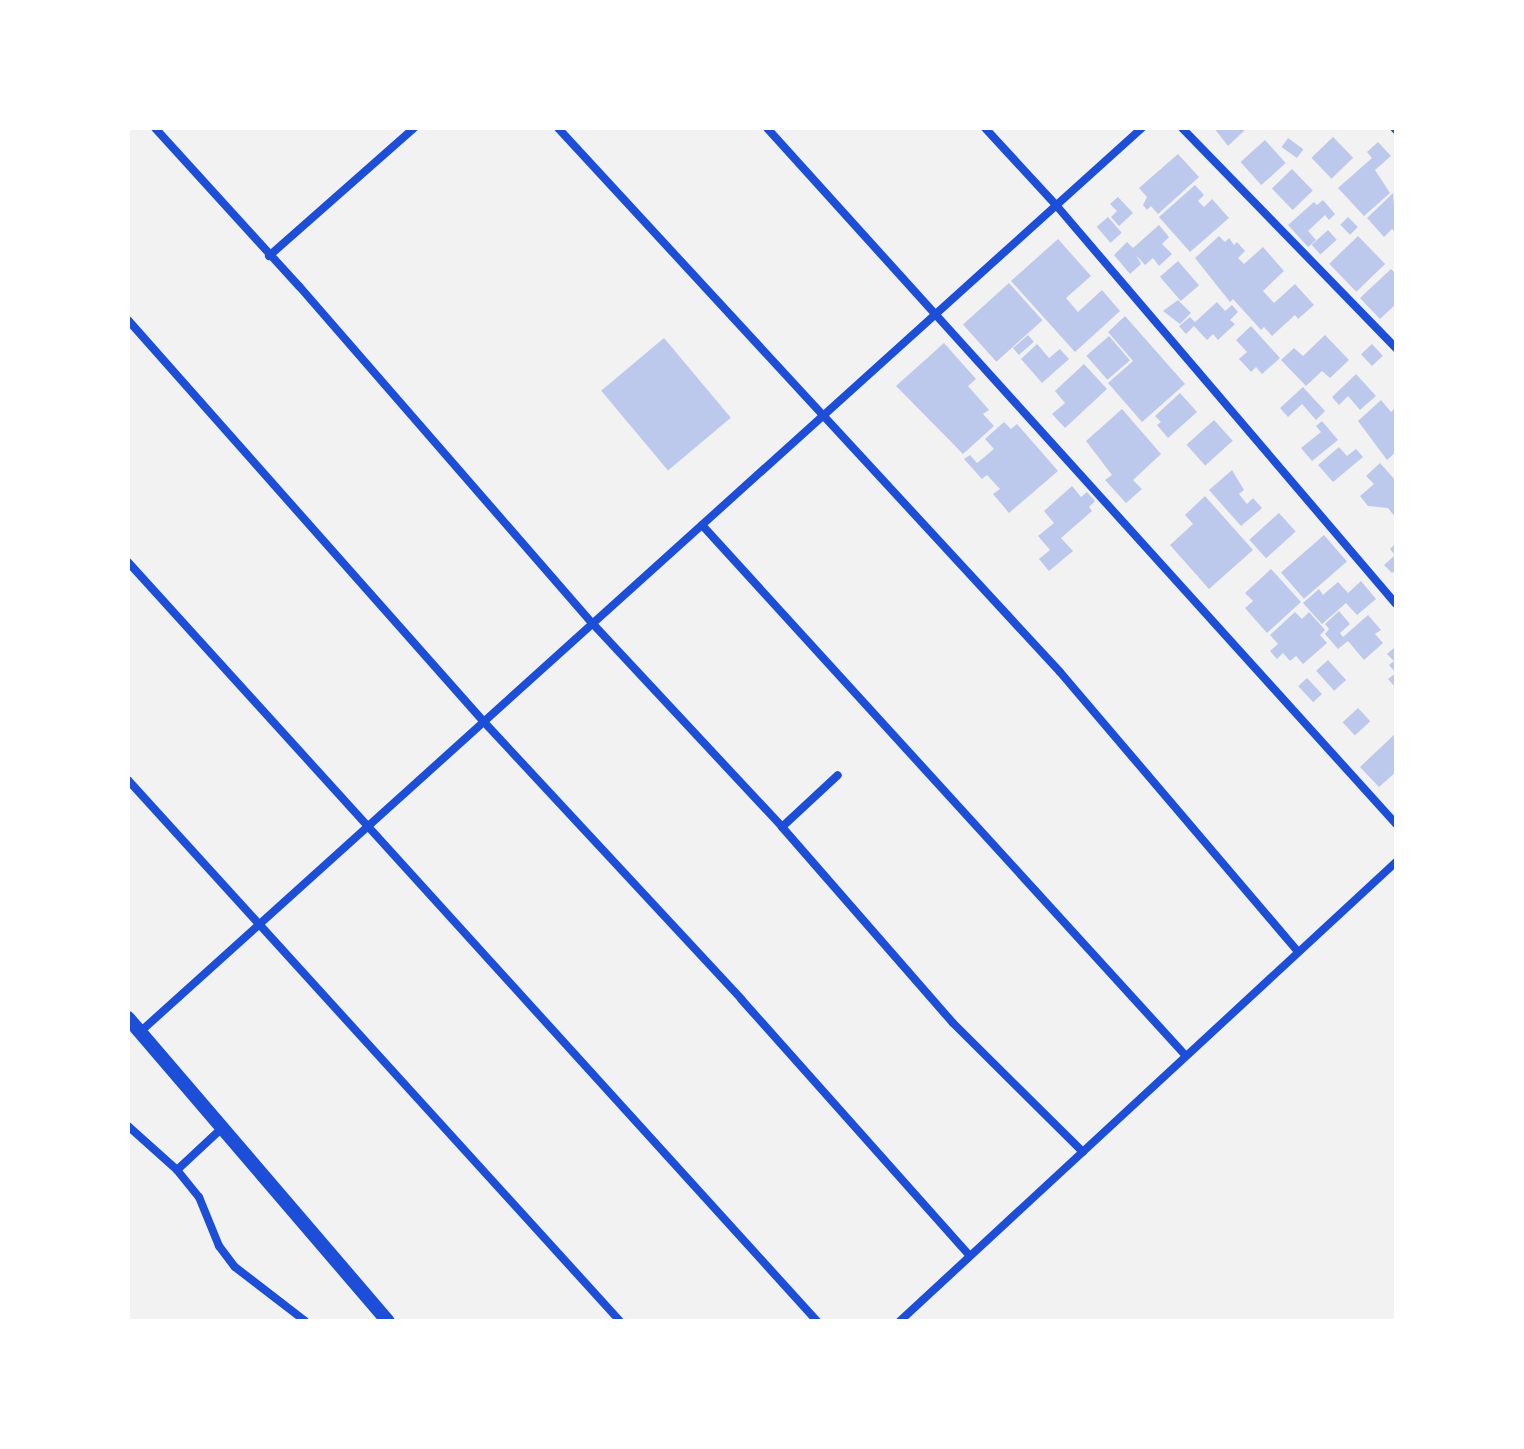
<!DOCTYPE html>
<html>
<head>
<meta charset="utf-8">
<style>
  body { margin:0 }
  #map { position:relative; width:1524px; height:1449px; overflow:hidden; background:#f2f2f2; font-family:"Exo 2",sans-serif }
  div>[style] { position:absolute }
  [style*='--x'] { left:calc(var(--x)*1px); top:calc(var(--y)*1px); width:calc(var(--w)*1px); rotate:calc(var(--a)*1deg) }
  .building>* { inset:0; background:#bdc9ec; transform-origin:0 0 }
  .minor>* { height:8px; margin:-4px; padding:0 4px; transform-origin:4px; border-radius:4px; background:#1d4ed8 }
  .tertiary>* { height:14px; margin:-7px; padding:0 7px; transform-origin:7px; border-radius:7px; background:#1d4ed8 }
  span { translate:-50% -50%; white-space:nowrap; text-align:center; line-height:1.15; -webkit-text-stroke:7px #fff; paint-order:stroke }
  .frame { position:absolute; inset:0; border:130px solid #fff; pointer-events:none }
</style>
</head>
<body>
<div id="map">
  <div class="building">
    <i style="clip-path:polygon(1214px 128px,1244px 128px,1245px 130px,1228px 146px)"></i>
    <i style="left:1333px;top:137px;width:29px;height:30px;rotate:46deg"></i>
    <i style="left:1288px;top:138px;width:19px;height:11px;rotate:36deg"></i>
    <i style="left:1265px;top:140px;width:31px;height:33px;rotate:48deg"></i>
    <i style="clip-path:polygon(1378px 142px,1391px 156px,1375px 170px,1390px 193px,1364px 216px,1338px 188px,1372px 158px,1367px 152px)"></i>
    <i style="clip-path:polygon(1178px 154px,1199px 177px,1158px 214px,1151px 206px,1147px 210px,1143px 205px,1147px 197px,1139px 188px)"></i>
    <i style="left:1292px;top:169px;width:30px;height:28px;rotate:46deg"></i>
    <i style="clip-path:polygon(1195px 185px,1204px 195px,1198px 201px,1204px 207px,1212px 199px,1229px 218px,1190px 252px,1159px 217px)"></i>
    <i style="clip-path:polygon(1393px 193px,1396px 233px,1392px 229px,1384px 237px,1367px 218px)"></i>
    <i style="clip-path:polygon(1118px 197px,1133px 213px,1119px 226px,1111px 217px,1117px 211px,1110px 204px)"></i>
    <i style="clip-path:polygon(1323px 200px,1335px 214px,1329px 220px,1325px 215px,1308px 231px,1316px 240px,1308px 247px,1288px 225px,1314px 202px,1317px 205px)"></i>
    <i style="left:1108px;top:217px;width:21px;height:15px;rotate:49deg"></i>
    <i style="left:1348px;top:217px;width:14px;height:11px;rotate:45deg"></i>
    <i style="clip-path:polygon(1159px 225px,1169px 237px,1162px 244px,1172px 254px,1159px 266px,1153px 258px,1145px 265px,1136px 255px,1141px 264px,1130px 274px,1114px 255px,1127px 242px,1133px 248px)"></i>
    <i style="left:1328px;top:230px;width:13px;height:22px;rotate:48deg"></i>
    <i style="clip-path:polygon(1219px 236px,1225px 242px,1229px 238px,1234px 245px,1237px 242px,1245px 251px,1238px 258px,1244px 264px,1263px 247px,1284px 271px,1263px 291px,1274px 303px,1295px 284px,1314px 305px,1298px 319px,1295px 315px,1272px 336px,1264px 327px,1261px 330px,1233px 299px,1230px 302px,1195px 258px)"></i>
    <i style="left:1358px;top:236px;width:39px;height:40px;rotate:46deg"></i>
    <i style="clip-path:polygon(1058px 239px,1091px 276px,1066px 298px,1078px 312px,1102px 290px,1120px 311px,1075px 352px,1011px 281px)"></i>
    <i style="left:1178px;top:261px;width:32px;height:24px;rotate:49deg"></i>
    <i style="clip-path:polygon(1391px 269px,1396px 274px,1396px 304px,1380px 319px,1360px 298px)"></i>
    <i style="left:1009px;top:283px;width:50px;height:62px;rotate:48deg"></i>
    <i style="clip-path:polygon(1178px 300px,1191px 313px,1180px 324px,1163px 311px)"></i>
    <i style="clip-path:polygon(1217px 302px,1225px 311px,1232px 305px,1238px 312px,1230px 320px,1235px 324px,1218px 340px,1213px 334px,1207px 340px,1194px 326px,1186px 334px,1179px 326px,1190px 317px,1195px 322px)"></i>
    <i style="clip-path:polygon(1125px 316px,1185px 384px,1142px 422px,1108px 383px,1133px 361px,1108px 332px)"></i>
    <i style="clip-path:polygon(1251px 326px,1280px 358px,1262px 374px,1256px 367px,1251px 372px,1239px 359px,1247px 352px,1236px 340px)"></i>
    <i style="left:1028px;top:335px;width:9px;height:20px;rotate:49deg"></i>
    <i style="clip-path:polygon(1325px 335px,1349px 360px,1330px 378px,1322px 371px,1306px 386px,1281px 360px,1294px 348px,1303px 356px)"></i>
    <i style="left:1109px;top:336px;width:32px;height:30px;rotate:49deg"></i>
    <i style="left:664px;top:338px;width:104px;height:82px;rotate:50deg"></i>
    <i style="clip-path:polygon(944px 343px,976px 379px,968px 386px,989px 410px,983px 414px,994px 426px,963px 454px,896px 386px)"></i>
    <i style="clip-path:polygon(1037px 344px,1049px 358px,1060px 349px,1069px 359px,1042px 383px,1021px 359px)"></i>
    <i style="left:1372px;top:344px;width:16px;height:15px;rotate:47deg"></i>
    <i style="clip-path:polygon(1084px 364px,1107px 389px,1065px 428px,1052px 414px,1065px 403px,1055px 391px)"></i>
    <i style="clip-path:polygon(1356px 374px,1376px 396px,1360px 410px,1348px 396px,1339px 405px,1332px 397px)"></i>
    <i style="clip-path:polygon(1303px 387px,1325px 411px,1316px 420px,1302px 404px,1288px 417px,1280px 408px)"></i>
    <i style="clip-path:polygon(1180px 393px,1197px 412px,1168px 438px,1157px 425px,1161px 422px,1155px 416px)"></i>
    <i style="clip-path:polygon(1381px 400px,1391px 412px,1396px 407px,1396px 452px,1387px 460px,1358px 421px)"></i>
    <i style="clip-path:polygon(1122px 409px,1161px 454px,1133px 480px,1142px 489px,1126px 503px,1105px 480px,1112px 475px,1086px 441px)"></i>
    <i style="left:1214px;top:420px;width:28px;height:37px;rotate:48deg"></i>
    <i style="clip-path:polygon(1322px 421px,1338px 440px,1312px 461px,1301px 448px,1321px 432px,1316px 426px)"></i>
    <i style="clip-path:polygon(1004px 422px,1011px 429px,1017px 424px,1058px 471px,1009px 513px,993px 494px,1000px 489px,987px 475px,982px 479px,964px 459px,970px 455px,977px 463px,994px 449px,985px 439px)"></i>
    <i style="clip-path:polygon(1339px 447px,1347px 456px,1356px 449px,1363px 457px,1333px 482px,1318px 465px)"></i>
    <i style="clip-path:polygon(1380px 463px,1396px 481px,1396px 518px,1388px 508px,1368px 506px,1360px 496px,1374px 484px,1366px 476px)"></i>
    <i style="clip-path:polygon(1232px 470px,1244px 490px,1239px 494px,1247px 504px,1253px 498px,1262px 508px,1241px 526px,1209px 490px)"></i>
    <i style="clip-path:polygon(1072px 486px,1081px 497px,1087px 492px,1095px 501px,1089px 507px,1092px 511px,1061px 538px,1073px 551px,1049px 571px,1039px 559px,1050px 550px,1038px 536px,1054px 523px,1044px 511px)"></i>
    <i style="clip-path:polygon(1205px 496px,1253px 550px,1209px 589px,1170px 545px,1193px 524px,1185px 515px)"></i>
    <i style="left:1279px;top:513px;width:25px;height:40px;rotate:48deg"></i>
    <i style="left:1324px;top:535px;width:35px;height:57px;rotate:49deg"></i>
    <i style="clip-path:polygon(1396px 543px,1396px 570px,1392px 573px,1384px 565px,1395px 555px,1390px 549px)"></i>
    <i style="clip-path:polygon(1271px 569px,1301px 602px,1267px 633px,1245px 608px,1253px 601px,1245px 593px)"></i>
    <i style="clip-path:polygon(1361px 581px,1376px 599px,1357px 615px,1346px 603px,1322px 624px,1303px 603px,1319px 589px,1323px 595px,1338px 582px,1348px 593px)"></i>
    <i style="clip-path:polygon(1339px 611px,1350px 624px,1340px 633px,1343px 637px,1368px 615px,1381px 630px,1375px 634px,1383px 643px,1364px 660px,1348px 641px,1338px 649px,1325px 634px,1329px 629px,1325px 624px)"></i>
    <i style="clip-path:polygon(1295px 612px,1302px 619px,1309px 612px,1325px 630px,1320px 635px,1327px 643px,1303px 664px,1296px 656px,1290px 661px,1283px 653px,1277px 659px,1270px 651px,1278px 644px,1270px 635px)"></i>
    <i style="clip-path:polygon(1396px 646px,1396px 688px,1388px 679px,1396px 673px,1389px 665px,1394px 661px,1387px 654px)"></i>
    <i style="left:1328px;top:660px;width:27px;height:16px;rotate:48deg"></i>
    <i style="left:1307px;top:678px;width:22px;height:12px;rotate:47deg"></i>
    <i style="left:1358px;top:708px;width:18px;height:21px;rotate:47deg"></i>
    <i style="clip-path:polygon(1396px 733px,1396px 772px,1379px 787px,1360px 767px)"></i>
  </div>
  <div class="minor">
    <i style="--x:155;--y:128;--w:214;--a:47.7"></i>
    <i style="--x:299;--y:286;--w:448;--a:49"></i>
    <i style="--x:593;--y:624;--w:277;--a:47"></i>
    <i style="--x:782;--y:827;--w:260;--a:48.9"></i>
    <i style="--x:953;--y:1023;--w:183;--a:44.8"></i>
    <i style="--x:558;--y:128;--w:740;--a:47.3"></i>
    <i style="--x:1060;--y:672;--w:367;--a:49.6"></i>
    <i style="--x:767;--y:128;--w:938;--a:47.89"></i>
    <i style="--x:985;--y:128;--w:105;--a:47.3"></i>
    <i style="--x:1056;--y:205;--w:524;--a:49.56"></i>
    <i style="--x:1182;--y:128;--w:307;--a:45.8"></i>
    <i style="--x:1394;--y:128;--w:3;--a:45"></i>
    <i style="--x:269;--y:256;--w:193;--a:-41.4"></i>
    <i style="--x:128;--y:320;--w:537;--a:48.47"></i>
    <i style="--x:484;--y:722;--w:378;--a:47.1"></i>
    <i style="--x:741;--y:999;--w:344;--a:48.3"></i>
    <i style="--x:702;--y:525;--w:718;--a:47.65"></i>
    <i style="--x:128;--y:562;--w:1025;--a:47.77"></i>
    <i style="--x:128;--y:780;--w:731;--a:47.72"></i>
    <i style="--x:782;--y:827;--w:76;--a:-42.9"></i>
    <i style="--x:140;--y:1032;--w:1350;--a:-42.06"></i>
    <i style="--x:128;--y:1126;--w:66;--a:41.9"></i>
    <i style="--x:177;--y:1170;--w:35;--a:51"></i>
    <i style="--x:199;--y:1197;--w:53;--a:67.8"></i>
    <i style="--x:219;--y:1246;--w:26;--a:53"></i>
    <i style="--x:235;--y:1267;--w:88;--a:37.6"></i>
    <i style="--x:177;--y:1170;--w:62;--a:-43"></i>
    <i style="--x:900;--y:1321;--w:676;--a:-42.78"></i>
  </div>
  <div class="tertiary">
    <i style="--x:128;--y:1018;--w:399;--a:49.4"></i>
  </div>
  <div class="frame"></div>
</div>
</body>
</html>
